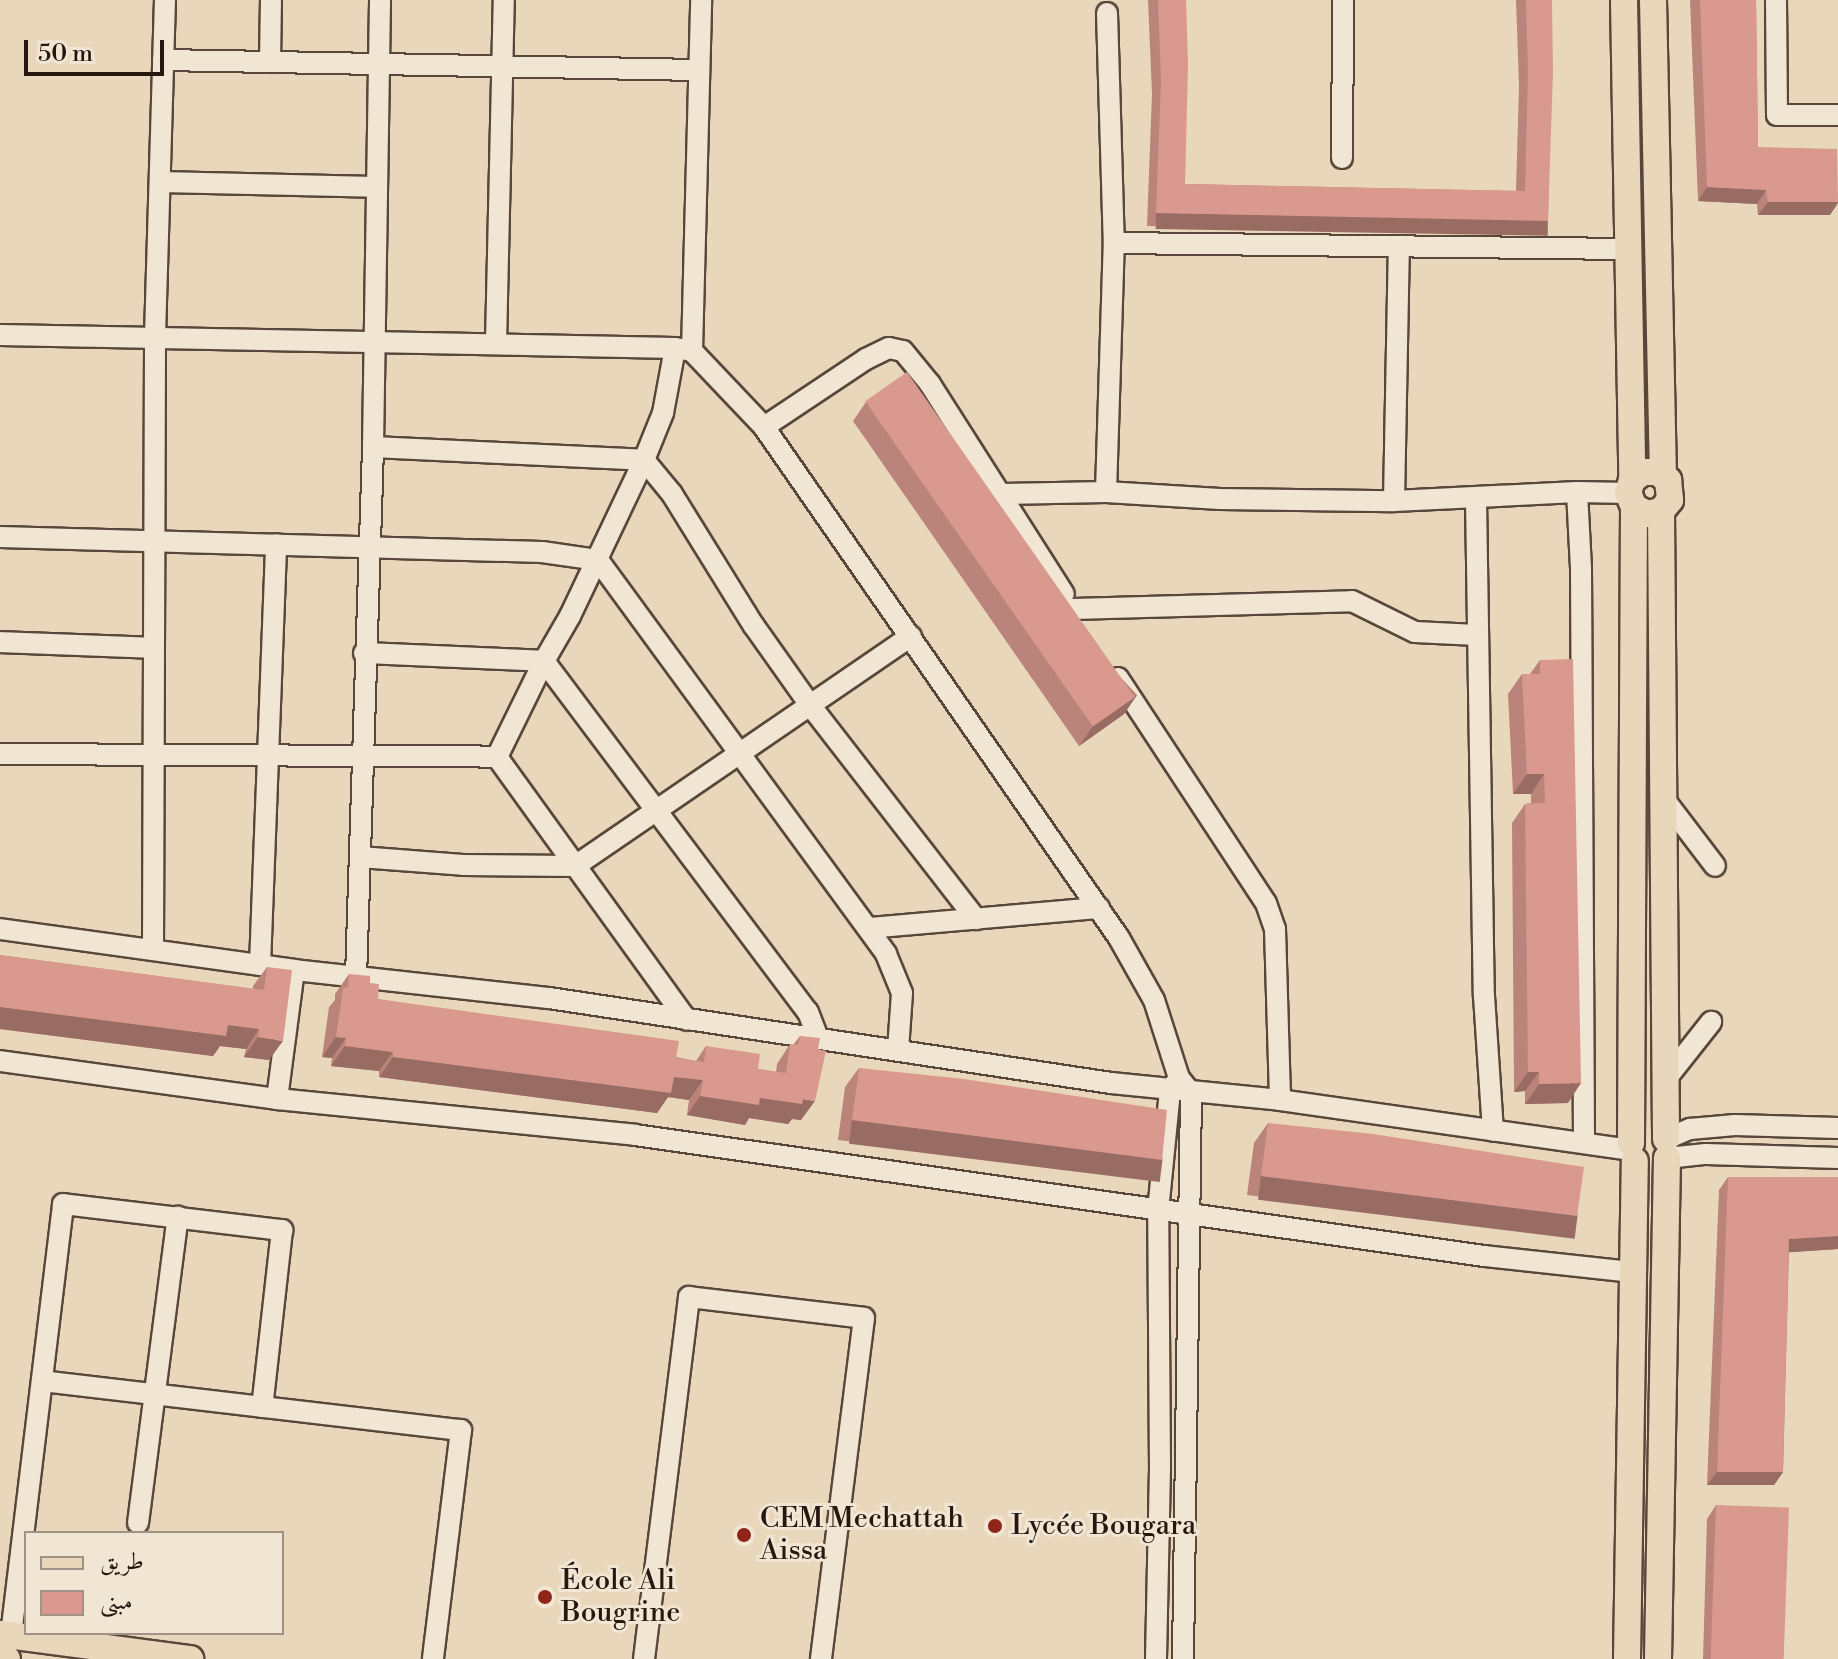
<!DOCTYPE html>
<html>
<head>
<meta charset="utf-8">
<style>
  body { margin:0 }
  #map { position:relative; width:1838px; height:1659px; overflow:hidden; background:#e9d7bb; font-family:"Libre Bodoni",Amiri,serif }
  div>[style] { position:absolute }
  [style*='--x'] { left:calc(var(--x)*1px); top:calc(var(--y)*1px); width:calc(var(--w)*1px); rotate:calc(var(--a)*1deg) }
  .roads { filter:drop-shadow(2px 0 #58473a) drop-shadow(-2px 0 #58473a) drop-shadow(0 2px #58473a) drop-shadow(0 -2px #58473a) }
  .minor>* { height:20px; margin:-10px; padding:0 10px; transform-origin:10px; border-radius:10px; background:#f1e5d3 }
  .major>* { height:26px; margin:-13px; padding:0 13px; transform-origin:13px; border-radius:13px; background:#e9d7bb }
  .wall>* { inset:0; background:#bb847a }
  .shaded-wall>* { inset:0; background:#986b63; transform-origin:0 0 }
  .building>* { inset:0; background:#d9998e; transform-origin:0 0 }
  .dots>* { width:22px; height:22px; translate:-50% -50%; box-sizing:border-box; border:4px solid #f1e5d3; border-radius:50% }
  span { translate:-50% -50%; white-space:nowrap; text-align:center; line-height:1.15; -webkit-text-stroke:6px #f1e5d3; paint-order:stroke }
  .poi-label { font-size:28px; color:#27170f }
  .left { translate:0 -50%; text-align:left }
  .legend { position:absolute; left:24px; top:1531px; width:260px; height:104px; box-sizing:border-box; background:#f1e5d3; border:2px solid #a09385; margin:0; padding:10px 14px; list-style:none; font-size:24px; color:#27170f }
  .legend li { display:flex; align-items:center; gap:16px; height:40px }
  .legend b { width:40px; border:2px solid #a09385 }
  .scale { position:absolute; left:24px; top:40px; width:140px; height:36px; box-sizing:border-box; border:4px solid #27170f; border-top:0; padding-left:10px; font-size:24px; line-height:28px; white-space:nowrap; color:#27170f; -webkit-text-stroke:6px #f1e5d3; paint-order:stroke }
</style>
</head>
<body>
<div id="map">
  <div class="roads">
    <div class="minor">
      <i style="--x:1776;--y:0;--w:115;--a:89.5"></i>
      <i style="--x:1777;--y:115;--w:61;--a:0"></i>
      <i style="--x:1107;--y:13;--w:230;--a:88.3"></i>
      <i style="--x:163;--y:60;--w:536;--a:1.07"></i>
      <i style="--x:270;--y:62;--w:62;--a:-89.1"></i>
      <i style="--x:1342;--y:158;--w:158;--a:-89.6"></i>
      <i style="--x:160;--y:182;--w:216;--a:1.3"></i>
      <i style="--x:0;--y:335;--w:675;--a:1.1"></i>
      <i style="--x:675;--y:348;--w:17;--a:10"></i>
      <i style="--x:692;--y:351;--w:105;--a:46.5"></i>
      <i style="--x:764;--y:427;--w:622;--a:55.21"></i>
      <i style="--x:1119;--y:938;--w:71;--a:60.6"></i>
      <i style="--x:1154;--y:1000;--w:82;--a:72.2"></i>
      <i style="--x:1179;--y:1078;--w:19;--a:51"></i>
      <i style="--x:1191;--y:1093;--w:566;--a:90.81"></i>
      <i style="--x:496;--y:343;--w:343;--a:-88.7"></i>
      <i style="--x:692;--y:351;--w:351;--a:-88.5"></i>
      <i style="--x:764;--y:427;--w:123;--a:-33.7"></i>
      <i style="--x:866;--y:359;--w:25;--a:-26"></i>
      <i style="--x:889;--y:348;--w:14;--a:12"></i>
      <i style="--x:903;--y:351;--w:43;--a:50.7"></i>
      <i style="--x:930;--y:384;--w:249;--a:57.5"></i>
      <i style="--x:373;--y:447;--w:271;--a:2.7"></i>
      <i style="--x:644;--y:460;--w:44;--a:50.5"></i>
      <i style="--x:672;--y:494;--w:155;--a:58.2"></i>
      <i style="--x:754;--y:626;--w:97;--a:54.7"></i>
      <i style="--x:810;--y:705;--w:271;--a:52.2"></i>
      <i style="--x:1106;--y:492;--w:249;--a:-88.2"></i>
      <i style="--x:1114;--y:243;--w:513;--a:0.67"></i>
      <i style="--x:1577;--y:492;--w:77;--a:87"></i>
      <i style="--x:1581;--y:569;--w:574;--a:89.7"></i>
      <i style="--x:1003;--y:494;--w:103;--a:-1.1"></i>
      <i style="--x:1106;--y:492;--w:114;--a:3.5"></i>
      <i style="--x:1220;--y:499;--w:174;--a:0.7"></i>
      <i style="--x:1394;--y:501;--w:183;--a:-2.8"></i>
      <i style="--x:1577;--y:492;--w:51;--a:1.1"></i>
      <i style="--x:1476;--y:499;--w:497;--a:89.1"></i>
      <i style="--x:1484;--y:996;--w:135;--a:86.2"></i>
      <i style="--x:1394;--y:501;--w:255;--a:-88.9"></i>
      <i style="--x:0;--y:537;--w:542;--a:1.59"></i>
      <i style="--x:542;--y:552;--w:57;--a:8.1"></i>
      <i style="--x:598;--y:560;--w:488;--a:53.8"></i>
      <i style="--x:886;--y:954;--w:42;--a:67.7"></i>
      <i style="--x:902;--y:993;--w:57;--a:94"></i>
      <i style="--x:1073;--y:609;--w:279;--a:-1.6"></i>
      <i style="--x:1352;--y:601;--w:70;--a:26.2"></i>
      <i style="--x:1415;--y:632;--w:62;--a:2.8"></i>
      <i style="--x:0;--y:642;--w:154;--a:2.2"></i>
      <i style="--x:364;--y:653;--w:180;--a:2.5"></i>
      <i style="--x:544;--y:661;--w:439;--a:53.1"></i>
      <i style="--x:808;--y:1012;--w:28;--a:69"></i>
      <i style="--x:1118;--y:678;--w:269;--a:56.7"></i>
      <i style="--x:1266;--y:903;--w:28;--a:71"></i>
      <i style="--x:1275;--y:929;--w:171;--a:88.3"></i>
      <i style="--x:0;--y:754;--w:497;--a:0.3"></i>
      <i style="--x:497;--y:757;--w:107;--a:-63.9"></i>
      <i style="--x:544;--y:661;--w:52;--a:-60"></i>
      <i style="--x:570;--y:616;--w:173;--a:-64.6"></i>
      <i style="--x:644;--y:460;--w:51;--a:-68"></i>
      <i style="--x:663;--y:413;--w:66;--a:-79.5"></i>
      <i style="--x:497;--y:757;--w:324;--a:54.2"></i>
      <i style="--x:1664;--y:799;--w:84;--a:52.7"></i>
      <i style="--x:360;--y:857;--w:103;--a:4.4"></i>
      <i style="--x:463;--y:865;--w:112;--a:0.5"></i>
      <i style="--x:575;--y:866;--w:407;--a:-34.4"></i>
      <i style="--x:869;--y:928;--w:231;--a:-5"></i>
      <i style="--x:0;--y:929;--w:297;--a:7.9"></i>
      <i style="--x:294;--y:970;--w:257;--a:6.3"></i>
      <i style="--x:549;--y:998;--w:568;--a:8.6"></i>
      <i style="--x:1111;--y:1083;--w:170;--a:5.7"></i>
      <i style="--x:1280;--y:1100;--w:354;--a:8.1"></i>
      <i style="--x:153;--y:949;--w:613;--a:-89.81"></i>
      <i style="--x:155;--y:336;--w:336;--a:-88.3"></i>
      <i style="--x:260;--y:965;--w:421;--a:-87.8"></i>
      <i style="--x:356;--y:977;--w:530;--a:-88.16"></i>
      <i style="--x:373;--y:447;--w:447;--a:-89.1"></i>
      <i style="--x:0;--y:1061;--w:280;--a:7.8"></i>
      <i style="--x:277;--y:1099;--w:360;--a:5.7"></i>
      <i style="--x:635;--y:1135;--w:858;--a:8.11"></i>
      <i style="--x:1484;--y:1256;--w:149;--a:6.2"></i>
      <i style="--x:1666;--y:1079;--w:73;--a:-51.7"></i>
      <i style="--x:277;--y:1099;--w:130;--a:-82.5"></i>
      <i style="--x:1666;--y:1139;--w:26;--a:-23"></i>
      <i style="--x:1690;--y:1129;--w:45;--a:-5.1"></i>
      <i style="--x:1735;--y:1125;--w:103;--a:1.7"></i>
      <i style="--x:1667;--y:1158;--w:39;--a:-6"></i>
      <i style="--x:1706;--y:1154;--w:132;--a:1.7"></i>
      <i style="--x:42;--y:1381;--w:422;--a:6.7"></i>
      <i style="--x:461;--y:1430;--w:231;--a:97"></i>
      <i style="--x:138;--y:1523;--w:309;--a:-82.6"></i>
      <i style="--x:11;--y:1635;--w:434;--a:-83.1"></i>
      <i style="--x:63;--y:1204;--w:221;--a:6.8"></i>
      <i style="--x:282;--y:1230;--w:178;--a:96.4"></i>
      <i style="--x:644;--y:1659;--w:365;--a:-82.9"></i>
      <i style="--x:689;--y:1297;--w:176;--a:6.8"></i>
      <i style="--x:864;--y:1318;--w:344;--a:97.2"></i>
      <i style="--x:1156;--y:1659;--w:190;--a:-88.8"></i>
      <i style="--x:1160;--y:1469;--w:258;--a:-90.4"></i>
      <i style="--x:1158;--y:1211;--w:122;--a:-84.3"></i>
      <i style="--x:1170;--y:1090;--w:11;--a:-52"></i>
    </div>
    <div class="major">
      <i style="--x:1624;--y:0;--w:480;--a:89"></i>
      <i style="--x:1653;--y:0;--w:475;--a:88.8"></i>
      <i style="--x:1661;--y:511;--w:628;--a:89.54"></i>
      <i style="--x:1631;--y:1143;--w:636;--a:-89.73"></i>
      <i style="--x:1634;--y:507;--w:15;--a:-113"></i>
      <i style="--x:1628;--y:493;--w:14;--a:-73"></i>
      <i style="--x:1632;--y:480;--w:14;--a:-36"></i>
      <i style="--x:1643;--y:472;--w:14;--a:0"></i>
      <i style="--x:1657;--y:472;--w:14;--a:36"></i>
      <i style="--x:1668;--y:480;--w:20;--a:84"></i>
      <i style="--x:1670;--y:500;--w:14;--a:129"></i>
      <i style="--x:1661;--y:511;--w:14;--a:168"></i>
      <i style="--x:1647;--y:514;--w:15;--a:-152"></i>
      <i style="--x:0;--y:1634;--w:192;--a:7.5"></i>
      <i style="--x:0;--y:1658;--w:7;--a:8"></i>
      <i style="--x:1627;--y:1659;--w:498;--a:-89.1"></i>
      <i style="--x:1658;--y:1659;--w:501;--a:-88.97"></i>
    </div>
  </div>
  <div class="wall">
    <i style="clip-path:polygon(1148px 0,1186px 0,1185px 184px,1516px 191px,1519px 86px,1516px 0,1552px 0,1548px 221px,1539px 234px,1147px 226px,1152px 94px)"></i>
    <i style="clip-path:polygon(1690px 0,1756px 0,1758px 147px,1830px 215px,1758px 215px,1757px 204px,1698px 201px)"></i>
    <i style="clip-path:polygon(866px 402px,1137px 695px,1124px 714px,1079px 746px,853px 421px)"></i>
    <i style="clip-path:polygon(1540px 660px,1568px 1103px,1525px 1104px,1525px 1091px,1514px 1092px,1512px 823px,1525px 804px,1531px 803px,1531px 794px,1513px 794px,1508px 694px,1522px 674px,1530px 674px)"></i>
    <i style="clip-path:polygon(0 955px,253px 989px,253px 986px,267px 967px,269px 1060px,244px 1057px,246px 1049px,220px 1046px,213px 1056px,0 1029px)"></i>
    <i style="clip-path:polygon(349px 974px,370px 983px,378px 999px,696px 1061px,706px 1046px,758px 1069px,776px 1072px,777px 1064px,790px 1044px,793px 1045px,800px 1036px,801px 1120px,792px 1119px,788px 1124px,749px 1118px,745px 1125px,687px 1115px,689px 1100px,668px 1097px,657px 1113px,379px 1077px,379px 1071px,331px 1066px,332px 1058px,322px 1057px,329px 1007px,335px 1000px,335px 994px)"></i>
    <i style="clip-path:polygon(859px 1068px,1148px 1179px,838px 1140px,845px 1087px)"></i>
    <i style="clip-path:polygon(1268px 1123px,1563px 1235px,1247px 1195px,1254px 1143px)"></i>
    <i style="clip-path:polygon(1728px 1177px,1838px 1177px,1838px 1249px,1789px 1252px,1783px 1472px,1774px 1485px,1707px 1485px,1719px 1190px)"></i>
    <i style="clip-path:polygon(1716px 1505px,1782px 1659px,1703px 1659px,1707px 1519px)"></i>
  </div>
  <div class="shaded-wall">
    <i style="clip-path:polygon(1707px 187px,1766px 190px,1757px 204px,1698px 201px)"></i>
    <i style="clip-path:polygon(1768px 202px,1838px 202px,1838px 203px,1830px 215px,1758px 215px)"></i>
    <i style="left:1156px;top:213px;width:392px;height:16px;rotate:1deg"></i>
    <i style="clip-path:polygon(1137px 695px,1124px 714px,1079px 746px,1093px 726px)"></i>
    <i style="clip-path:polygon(1527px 774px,1544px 774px,1531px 794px,1513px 794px)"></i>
    <i style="clip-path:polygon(0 1007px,228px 1025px,259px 1029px,246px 1049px,220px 1046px,213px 1056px,0 1029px)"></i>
    <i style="clip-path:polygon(258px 1037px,283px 1041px,269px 1060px,244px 1057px)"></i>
    <i style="clip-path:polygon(336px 1037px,346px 1038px,332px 1058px,322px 1057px)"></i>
    <i style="clip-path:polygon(345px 1046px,393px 1052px,379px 1071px,331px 1066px)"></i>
    <i style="clip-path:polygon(393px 1057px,674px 1077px,703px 1080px,689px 1100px,668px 1097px,657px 1113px,379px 1077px)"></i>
    <i style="clip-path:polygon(1528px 1072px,1539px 1072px,1525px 1091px,1514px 1092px)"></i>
    <i style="clip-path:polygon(1581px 1083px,1568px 1103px,1525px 1104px,1539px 1084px)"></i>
    <i style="clip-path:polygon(700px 1096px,803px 1099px,815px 1101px,801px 1120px,792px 1119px,788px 1124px,749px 1118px,745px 1125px,687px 1115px)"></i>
    <i style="left:852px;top:1120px;width:313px;height:24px;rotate:7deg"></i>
    <i style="left:1261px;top:1176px;width:319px;height:24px;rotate:7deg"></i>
    <i style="clip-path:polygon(1838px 1236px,1838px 1249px,1780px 1253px,1789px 1239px)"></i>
    <i style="clip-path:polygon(1717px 1472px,1783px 1472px,1774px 1485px,1707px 1485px)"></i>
  </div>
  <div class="building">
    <i style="clip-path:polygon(1158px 0,1186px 0,1188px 64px,1185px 184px,1525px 191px,1528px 72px,1526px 0,1552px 0,1553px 72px,1548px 221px,1156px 213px,1161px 81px)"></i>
    <i style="clip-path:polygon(1700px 0,1756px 0,1758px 147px,1837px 149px,1838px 202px,1768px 202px,1766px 190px,1707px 187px)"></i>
    <i style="left:907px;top:372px;width:397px;height:51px;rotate:55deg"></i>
    <i style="clip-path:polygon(1573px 659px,1581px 1083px,1539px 1084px,1539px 1072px,1528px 1072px,1525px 804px,1545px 803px,1544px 774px,1527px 774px,1522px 674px,1540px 674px,1540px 660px)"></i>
    <i style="clip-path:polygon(0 955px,264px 990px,267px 967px,292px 970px,283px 1041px,258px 1037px,259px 1029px,228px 1025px,226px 1036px,0 1007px)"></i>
    <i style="clip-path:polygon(349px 974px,370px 976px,370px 983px,379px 984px,378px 999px,679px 1041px,676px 1058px,704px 1062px,706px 1046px,760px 1054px,758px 1069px,786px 1073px,790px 1044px,798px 1045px,800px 1036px,820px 1038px,818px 1049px,826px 1051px,815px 1101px,803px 1099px,802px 1104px,760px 1098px,759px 1105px,700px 1096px,703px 1080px,674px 1077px,671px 1093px,393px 1057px,393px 1052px,345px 1046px,346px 1038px,336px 1037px,343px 988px,348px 987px)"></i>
    <i style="clip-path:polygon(859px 1068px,964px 1079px,1167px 1110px,1162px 1160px,852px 1120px)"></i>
    <i style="clip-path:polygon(1268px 1123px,1373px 1134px,1584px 1167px,1577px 1216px,1261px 1176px)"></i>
    <i style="clip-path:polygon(1728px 1177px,1838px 1177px,1838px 1236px,1789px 1239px,1783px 1472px,1717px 1472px)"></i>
    <i style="left:1716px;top:1505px;width:73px;height:154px;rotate:2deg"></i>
  </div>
  <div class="dots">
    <i style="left:995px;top:1526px;background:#8f2418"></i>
    <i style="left:744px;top:1535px;background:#8f2418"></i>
    <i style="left:545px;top:1597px;background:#8f2418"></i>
  </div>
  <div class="poi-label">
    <span class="left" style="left:760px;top:1535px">CEM Mechattah<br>Aissa</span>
    <span class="left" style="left:1011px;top:1526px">Lycée Bougara</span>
    <span class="left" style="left:561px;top:1597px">École Ali<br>Bougrine</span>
  </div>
  <ul class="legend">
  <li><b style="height:10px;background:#e9d7bb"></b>طريق</li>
  <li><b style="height:22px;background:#d9998e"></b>مبنى</li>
  </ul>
  <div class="scale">50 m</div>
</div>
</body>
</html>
